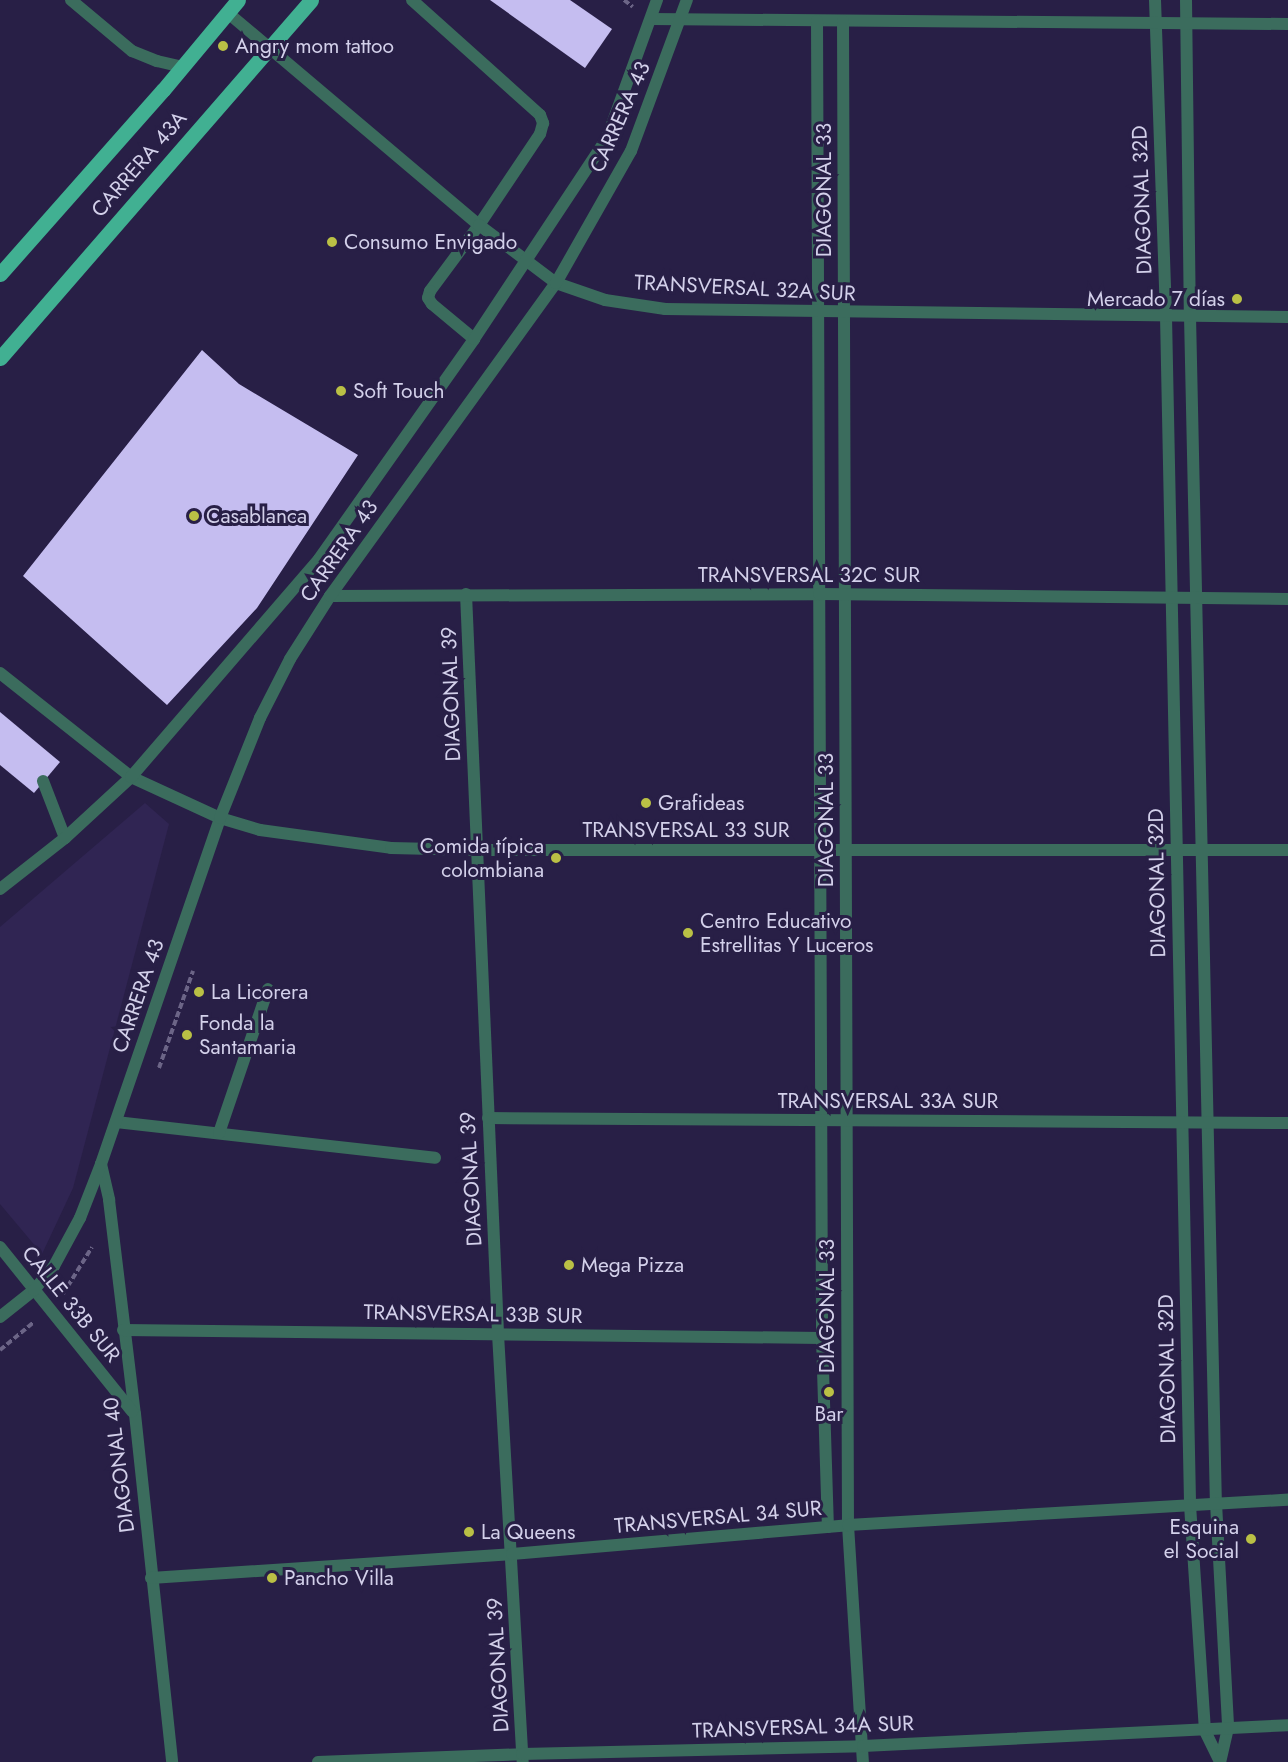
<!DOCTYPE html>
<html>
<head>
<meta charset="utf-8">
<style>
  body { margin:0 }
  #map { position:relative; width:1288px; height:1762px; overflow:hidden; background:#281f46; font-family:Jost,sans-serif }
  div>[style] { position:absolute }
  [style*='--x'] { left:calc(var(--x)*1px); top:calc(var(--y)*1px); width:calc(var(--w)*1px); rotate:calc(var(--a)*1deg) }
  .built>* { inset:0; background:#302553 }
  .building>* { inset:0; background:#c5bdf0 }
  .path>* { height:4px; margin-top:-2px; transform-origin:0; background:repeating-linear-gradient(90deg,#6c6587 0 6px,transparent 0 9px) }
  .service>* { height:12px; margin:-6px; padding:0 6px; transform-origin:6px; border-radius:6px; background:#3b6c5d }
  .minor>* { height:12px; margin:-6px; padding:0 6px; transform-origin:6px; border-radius:6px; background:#3b6c5d }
  .tertiary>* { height:12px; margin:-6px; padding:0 6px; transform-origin:6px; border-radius:6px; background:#3b6c5d }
  .primary>* { height:15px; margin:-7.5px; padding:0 7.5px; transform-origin:7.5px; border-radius:7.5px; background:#41b092 }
  .dots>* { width:16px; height:16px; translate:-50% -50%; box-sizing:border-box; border:3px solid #281f46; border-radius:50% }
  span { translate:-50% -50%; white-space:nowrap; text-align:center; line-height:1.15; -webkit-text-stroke:6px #281f46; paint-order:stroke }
  .poi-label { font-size:21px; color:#d3d0ea }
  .left { translate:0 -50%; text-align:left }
  .right { translate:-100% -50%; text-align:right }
  .street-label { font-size:21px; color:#d3d0ea }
</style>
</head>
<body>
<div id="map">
  <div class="built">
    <i style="clip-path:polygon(145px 803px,169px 824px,73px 1188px,42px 1254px,0 1204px,0 927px)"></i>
  </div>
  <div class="building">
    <i style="clip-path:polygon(490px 0,570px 0,612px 29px,585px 68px)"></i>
    <i style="clip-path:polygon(202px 350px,239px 384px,358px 455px,257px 608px,167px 705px,23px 576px)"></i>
    <i style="clip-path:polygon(0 712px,60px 762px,34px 793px,0 765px)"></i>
  </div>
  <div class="path">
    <i style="--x:624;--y:0;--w:11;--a:38"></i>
    <i style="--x:159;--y:1068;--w:103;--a:-70.7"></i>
    <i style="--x:63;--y:1294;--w:55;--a:-58.3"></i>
    <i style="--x:0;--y:1350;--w:44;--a:-39.5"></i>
  </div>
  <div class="service">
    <i style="--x:412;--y:0;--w:172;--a:41.9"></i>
    <i style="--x:540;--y:115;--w:9;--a:69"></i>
    <i style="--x:543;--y:123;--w:11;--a:105"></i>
    <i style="--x:540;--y:134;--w:110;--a:123.8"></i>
    <i style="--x:479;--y:225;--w:82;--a:126.6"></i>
    <i style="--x:430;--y:291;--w:7;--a:106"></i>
    <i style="--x:428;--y:298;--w:7;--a:56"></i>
    <i style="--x:432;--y:304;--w:55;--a:39.8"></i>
    <i style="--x:0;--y:673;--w:167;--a:38.4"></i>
    <i style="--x:43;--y:781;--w:61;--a:68.9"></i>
    <i style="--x:116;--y:1122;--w:321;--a:6.4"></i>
    <i style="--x:219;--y:1133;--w:152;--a:-71.2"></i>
  </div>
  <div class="minor">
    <i style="--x:71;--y:0;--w:80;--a:39.9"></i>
    <i style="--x:132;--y:51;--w:27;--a:22"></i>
    <i style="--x:157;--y:61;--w:27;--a:13"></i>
    <i style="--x:1155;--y:0;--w:316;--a:88"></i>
    <i style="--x:1166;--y:316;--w:1189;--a:88.84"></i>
    <i style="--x:1190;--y:1505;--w:226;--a:86.2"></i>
    <i style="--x:1205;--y:1731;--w:34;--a:64"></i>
    <i style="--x:1186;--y:0;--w:316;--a:89.3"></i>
    <i style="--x:1190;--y:316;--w:1187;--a:88.75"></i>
    <i style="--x:1216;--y:1503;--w:225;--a:86.9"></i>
    <i style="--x:1228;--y:1728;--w:35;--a:103"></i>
    <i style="--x:651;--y:19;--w:637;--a:0.45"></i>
    <i style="--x:817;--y:21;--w:1317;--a:89.78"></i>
    <i style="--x:822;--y:1338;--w:189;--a:88.2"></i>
    <i style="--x:843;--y:21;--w:1504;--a:89.81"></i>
    <i style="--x:848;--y:1525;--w:237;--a:86.4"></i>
    <i style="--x:556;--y:283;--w:52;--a:19.1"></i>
    <i style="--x:605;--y:300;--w:61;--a:8.5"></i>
    <i style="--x:665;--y:309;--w:623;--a:0.74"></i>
    <i style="--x:466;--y:594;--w:741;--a:87.52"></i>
    <i style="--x:498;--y:1334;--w:429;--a:86.7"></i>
    <i style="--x:330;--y:596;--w:489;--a:-0.2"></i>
    <i style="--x:819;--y:594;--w:469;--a:0.6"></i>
    <i style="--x:131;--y:777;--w:98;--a:24.7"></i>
    <i style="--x:220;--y:818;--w:42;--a:16.7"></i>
    <i style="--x:260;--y:830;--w:132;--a:7.8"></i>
    <i style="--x:391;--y:848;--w:86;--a:1.3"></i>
    <i style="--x:477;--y:850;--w:811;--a:0"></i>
    <i style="--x:488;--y:1118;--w:800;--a:0.36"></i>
    <i style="--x:101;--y:1164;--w:37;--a:77"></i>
    <i style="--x:109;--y:1200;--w:216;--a:83.1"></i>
    <i style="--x:135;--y:1414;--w:350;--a:83.9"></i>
    <i style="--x:0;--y:1247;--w:211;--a:51.2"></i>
    <i style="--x:123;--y:1330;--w:699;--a:0.66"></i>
    <i style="--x:151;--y:1578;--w:362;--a:-3.8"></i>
    <i style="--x:512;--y:1554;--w:337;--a:-4.9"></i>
    <i style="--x:848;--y:1525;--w:441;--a:-3.3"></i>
    <i style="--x:318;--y:1762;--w:204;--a:-2.2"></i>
    <i style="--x:522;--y:1754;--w:341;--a:-1.3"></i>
    <i style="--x:863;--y:1746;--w:426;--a:-2.8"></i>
  </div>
  <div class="tertiary">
    <i style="--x:228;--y:13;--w:329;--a:40.2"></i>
    <i style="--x:479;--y:225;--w:96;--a:37"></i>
    <i style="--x:0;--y:889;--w:83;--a:-38.1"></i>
    <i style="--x:65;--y:838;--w:90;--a:-42.7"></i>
    <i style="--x:131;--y:777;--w:288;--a:-49.2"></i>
    <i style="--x:319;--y:559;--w:269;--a:-54.8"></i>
    <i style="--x:474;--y:339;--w:241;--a:-56.5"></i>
    <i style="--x:607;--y:138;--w:147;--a:-70.1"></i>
    <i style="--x:0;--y:1317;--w:43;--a:-38.5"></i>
    <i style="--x:34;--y:1290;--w:31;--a:-50"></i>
    <i style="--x:54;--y:1266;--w:55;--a:-61.6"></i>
    <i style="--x:80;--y:1218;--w:58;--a:-68.7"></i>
    <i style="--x:101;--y:1164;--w:366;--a:-71"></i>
    <i style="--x:220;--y:818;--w:108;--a:-68.2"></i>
    <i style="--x:260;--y:718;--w:66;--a:-63"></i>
    <i style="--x:290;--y:659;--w:75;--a:-57.6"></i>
    <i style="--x:330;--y:596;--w:386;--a:-54.2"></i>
    <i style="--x:556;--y:283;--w:152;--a:-60.4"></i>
    <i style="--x:631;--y:151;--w:161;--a:-69.7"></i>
  </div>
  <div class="primary">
    <i style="--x:0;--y:274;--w:246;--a:-48.5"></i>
    <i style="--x:163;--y:90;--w:117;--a:-50.2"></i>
    <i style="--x:0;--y:358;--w:474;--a:-49"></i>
  </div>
  <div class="dots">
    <i style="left:223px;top:46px;background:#bac045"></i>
    <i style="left:332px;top:242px;background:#bac045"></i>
    <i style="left:1237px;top:299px;background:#bac045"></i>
    <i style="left:341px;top:391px;background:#bac045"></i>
    <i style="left:194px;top:516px;background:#bac045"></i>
    <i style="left:646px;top:803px;background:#bac045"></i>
    <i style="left:556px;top:858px;background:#bac045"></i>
    <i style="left:688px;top:933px;background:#bac045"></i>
    <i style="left:199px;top:992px;background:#bac045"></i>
    <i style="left:187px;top:1035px;background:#bac045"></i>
    <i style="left:569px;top:1265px;background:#bac045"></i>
    <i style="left:829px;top:1392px;background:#bac045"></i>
    <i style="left:469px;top:1532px;background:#bac045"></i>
    <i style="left:1251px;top:1539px;background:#bac045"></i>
    <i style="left:272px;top:1578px;background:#bac045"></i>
  </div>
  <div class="poi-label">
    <span class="left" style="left:235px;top:46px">Angry mom tattoo</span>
    <span class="left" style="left:344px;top:242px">Consumo Envigado</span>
    <span class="right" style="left:1225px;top:299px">Mercado 7 días</span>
    <span class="left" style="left:353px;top:391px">Soft Touch</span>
    <span class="left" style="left:206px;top:516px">Casablanca</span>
    <span class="left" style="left:658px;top:803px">Grafideas</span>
    <span class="right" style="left:544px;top:858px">Comida típica<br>colombiana</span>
    <span class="left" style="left:700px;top:933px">Centro Educativo<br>Estrellitas Y Luceros</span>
    <span class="left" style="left:211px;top:992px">La Licorera</span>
    <span class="left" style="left:199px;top:1035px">Fonda la<br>Santamaria</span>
    <span class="left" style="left:581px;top:1265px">Mega Pizza</span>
    <span style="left:829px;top:1414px">Bar</span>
    <span class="right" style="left:1239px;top:1539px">Esquina<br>el Social</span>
    <span class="left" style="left:481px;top:1532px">La Queens</span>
    <span class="left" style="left:284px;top:1578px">Pancho Villa</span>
  </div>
  <div class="street-label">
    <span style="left:620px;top:117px;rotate:-66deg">CARRERA 43</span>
    <span style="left:139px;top:164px;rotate:-49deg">CARRERA 43A</span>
    <span style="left:824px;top:190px;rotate:-90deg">DIAGONAL 33</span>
    <span style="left:1142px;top:200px;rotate:-92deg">DIAGONAL 32D</span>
    <span style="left:745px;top:288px;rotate:3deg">TRANSVERSAL 32A SUR</span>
    <span style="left:339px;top:551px;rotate:-55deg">CARRERA 43</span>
    <span style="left:809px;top:575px">TRANSVERSAL 32C SUR</span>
    <span style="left:451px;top:694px;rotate:-92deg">DIAGONAL 39</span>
    <span style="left:826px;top:820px;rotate:-90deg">DIAGONAL 33</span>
    <span style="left:686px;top:830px">TRANSVERSAL 33 SUR</span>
    <span style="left:1157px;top:883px;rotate:-91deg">DIAGONAL 32D</span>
    <span style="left:138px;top:996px;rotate:-71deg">CARRERA 43</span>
    <span style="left:888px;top:1101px">TRANSVERSAL 33A SUR</span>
    <span style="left:471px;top:1179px;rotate:-93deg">DIAGONAL 39</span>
    <span style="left:71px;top:1304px;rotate:51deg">CALLE 33B SUR</span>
    <span style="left:827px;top:1306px;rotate:-90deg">DIAGONAL 33</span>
    <span style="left:473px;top:1314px;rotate:1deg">TRANSVERSAL 33B SUR</span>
    <span style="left:1167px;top:1369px;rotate:-91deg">DIAGONAL 32D</span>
    <span style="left:119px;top:1465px;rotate:-97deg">DIAGONAL 40</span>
    <span style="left:718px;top:1517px;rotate:-5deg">TRANSVERSAL 34 SUR</span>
    <span style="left:498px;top:1665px;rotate:-93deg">DIAGONAL 39</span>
    <span style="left:803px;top:1727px;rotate:-2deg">TRANSVERSAL 34A SUR</span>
  </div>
</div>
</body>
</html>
